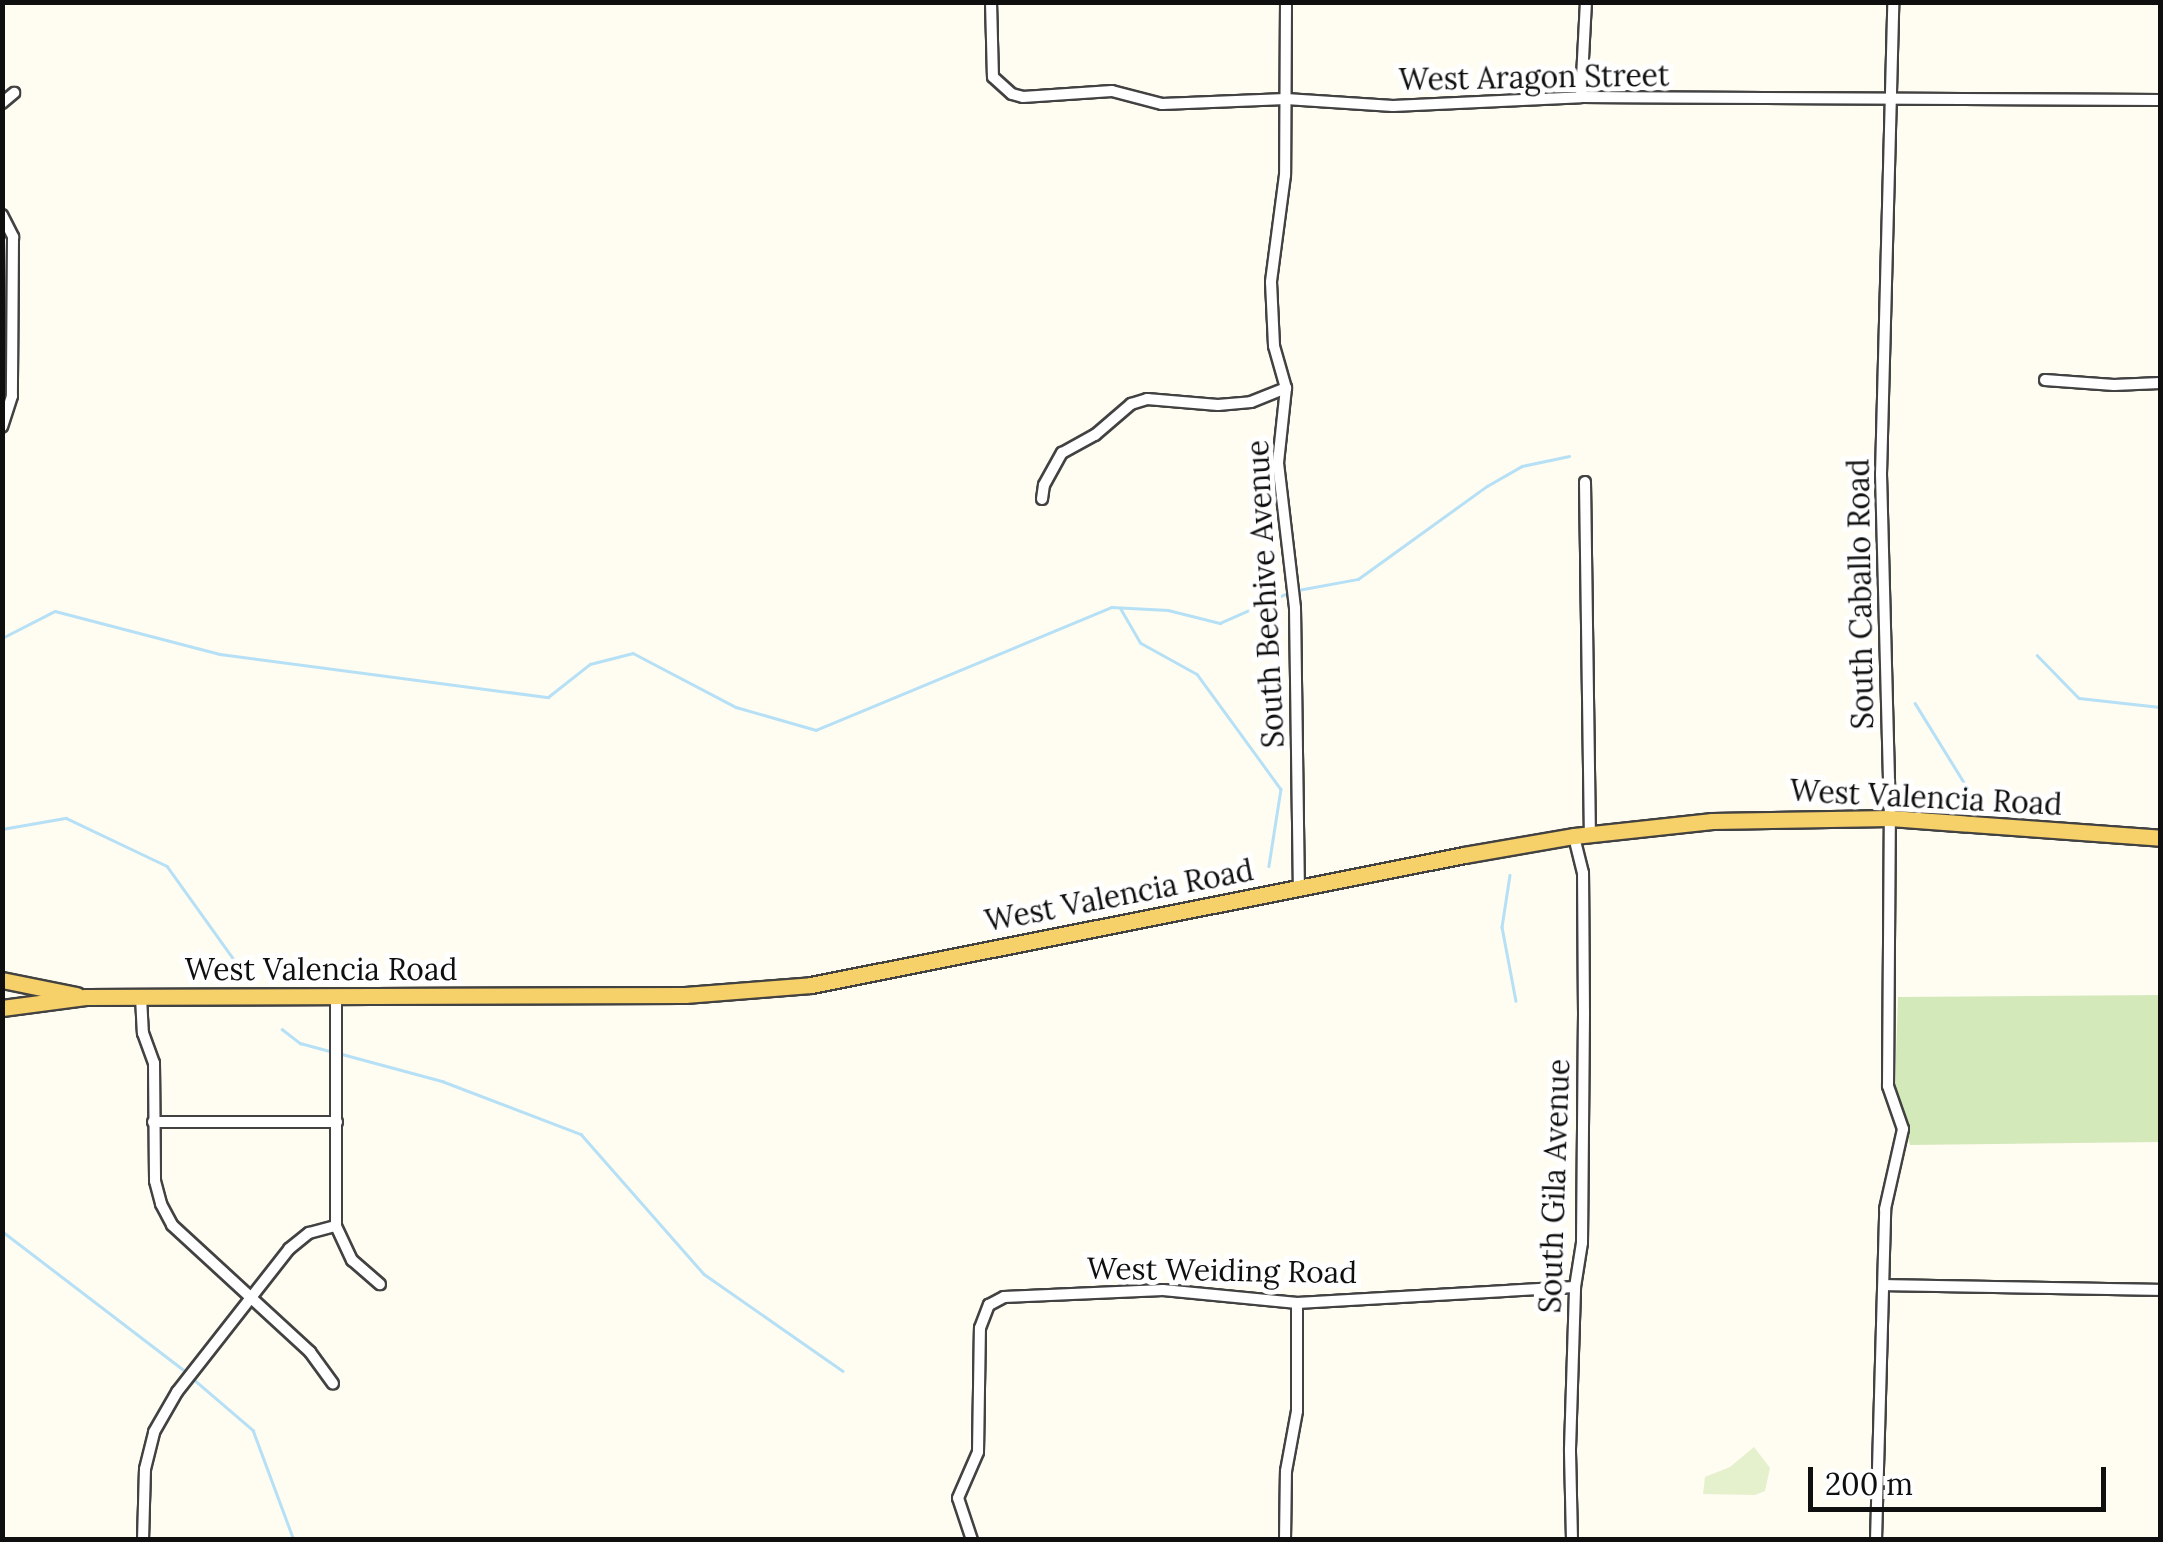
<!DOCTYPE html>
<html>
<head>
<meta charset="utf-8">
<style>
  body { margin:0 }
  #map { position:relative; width:2163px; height:1542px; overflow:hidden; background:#fffcf1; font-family:Lora,serif }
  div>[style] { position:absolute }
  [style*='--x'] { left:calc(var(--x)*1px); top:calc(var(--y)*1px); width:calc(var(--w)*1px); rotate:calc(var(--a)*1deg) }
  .green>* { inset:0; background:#d4e9ba }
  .pitch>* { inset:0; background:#e5f0cc }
  .stream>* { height:2.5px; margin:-1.25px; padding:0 1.25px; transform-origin:1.25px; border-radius:1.25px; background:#b6e0f5 }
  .roads { filter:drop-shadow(2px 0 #424242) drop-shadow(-2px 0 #424242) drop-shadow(0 2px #424242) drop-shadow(0 -2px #424242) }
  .minor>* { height:10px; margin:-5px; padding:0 5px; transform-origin:5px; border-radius:5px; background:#fff }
  .primary>* { height:15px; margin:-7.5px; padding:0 7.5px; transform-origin:7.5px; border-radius:7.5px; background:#f6d069 }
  span { translate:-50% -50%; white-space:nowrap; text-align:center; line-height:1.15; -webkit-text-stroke:10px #fff; paint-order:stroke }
  .street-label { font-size:30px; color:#0f0f0f }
  .frame { position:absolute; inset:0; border:5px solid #0f0f0f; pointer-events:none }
  .scale { position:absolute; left:1808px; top:1467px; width:298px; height:45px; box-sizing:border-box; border:5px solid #0f0f0f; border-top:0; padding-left:12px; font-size:30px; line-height:35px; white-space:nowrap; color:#0f0f0f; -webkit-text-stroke:8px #fff; paint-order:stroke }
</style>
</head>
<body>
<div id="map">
  <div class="green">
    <i style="clip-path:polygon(2160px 995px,2160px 1142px,1910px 1145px,1895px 1087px,1898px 997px)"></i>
  </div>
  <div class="pitch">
    <i style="clip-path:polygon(1754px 1447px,1770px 1468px,1765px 1491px,1755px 1495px,1703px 1494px,1705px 1477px,1730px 1467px)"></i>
  </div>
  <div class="stream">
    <i style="--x:1298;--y:590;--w:61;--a:-10.4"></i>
    <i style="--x:1358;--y:579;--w:159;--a:-35.8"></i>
    <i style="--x:1487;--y:486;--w:40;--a:-29.7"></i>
    <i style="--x:1522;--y:466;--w:48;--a:-12"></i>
    <i style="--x:1121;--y:609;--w:39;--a:60"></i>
    <i style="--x:1141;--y:643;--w:64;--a:29"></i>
    <i style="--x:1197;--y:674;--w:142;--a:53.9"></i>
    <i style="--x:1281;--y:789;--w:78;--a:98.9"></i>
    <i style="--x:2;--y:638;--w:59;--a:-27"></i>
    <i style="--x:55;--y:611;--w:171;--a:14.6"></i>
    <i style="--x:220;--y:654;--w:331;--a:7.5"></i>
    <i style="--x:548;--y:697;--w:53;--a:-38.2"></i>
    <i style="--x:590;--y:664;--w:44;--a:-14.3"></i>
    <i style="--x:633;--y:653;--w:116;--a:27.7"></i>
    <i style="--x:736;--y:707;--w:83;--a:16"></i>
    <i style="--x:816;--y:730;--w:320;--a:-22.6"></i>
    <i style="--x:1111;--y:607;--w:57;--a:3"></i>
    <i style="--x:1168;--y:610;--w:54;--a:14"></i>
    <i style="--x:1220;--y:623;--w:77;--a:-23.9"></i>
    <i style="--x:2037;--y:655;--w:60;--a:45.7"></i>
    <i style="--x:2079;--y:698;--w:81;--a:6.3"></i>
    <i style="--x:1915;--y:703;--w:114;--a:58.3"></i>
    <i style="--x:2;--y:829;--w:65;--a:-9.8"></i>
    <i style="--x:66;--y:818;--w:112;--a:25.4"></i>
    <i style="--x:167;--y:866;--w:117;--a:54.4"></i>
    <i style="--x:1510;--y:875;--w:53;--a:98.7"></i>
    <i style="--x:1502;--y:927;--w:75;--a:79.3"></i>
    <i style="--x:282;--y:1029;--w:23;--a:38"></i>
    <i style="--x:300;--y:1043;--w:35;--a:15"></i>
    <i style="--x:342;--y:1054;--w:104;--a:15.1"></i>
    <i style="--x:442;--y:1081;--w:149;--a:20.9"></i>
    <i style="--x:581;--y:1134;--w:186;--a:48.7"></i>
    <i style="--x:704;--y:1274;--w:169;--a:34.9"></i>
    <i style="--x:2;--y:1231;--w:230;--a:37.4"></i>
    <i style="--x:191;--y:1377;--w:82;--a:40.5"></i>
    <i style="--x:253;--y:1430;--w:117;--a:69.6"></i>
  </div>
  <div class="roads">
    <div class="minor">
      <i style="--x:991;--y:2;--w:75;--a:88.5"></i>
      <i style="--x:993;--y:77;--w:25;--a:42"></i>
      <i style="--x:1012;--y:94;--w:11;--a:15"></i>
      <i style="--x:1023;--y:97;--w:89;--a:-3.9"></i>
      <i style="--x:1112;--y:91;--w:52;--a:14.6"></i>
      <i style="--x:1162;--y:104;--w:124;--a:-2.3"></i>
      <i style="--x:1286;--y:99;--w:107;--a:3.7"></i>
      <i style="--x:1393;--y:106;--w:188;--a:-2.7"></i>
      <i style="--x:1581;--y:97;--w:579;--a:0.3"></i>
      <i style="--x:1286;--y:2;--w:173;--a:90.3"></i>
      <i style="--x:1285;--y:175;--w:108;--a:97.5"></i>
      <i style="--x:1271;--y:282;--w:64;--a:87.3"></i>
      <i style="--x:1274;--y:346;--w:44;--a:74.1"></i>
      <i style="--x:1286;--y:388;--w:75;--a:96.1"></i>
      <i style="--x:1278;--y:463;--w:146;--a:83.3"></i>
      <i style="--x:1295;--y:608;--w:279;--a:89.2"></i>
      <i style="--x:1581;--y:97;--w:95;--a:-87"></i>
      <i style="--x:2;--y:103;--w:16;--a:-40"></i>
      <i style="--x:2;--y:215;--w:25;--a:63"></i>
      <i style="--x:13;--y:237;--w:159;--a:90.4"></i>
      <i style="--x:12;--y:396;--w:32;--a:108"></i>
      <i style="--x:2045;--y:380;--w:69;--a:4.1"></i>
      <i style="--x:2114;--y:385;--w:46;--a:-2.5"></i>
      <i style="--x:1585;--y:482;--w:351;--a:89.2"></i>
      <i style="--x:1042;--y:499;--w:14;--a:-82"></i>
      <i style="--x:1044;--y:485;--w:37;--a:-61"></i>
      <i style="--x:1062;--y:453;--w:38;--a:-29"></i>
      <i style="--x:1095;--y:435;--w:48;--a:-40.7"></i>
      <i style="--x:1131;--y:404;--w:17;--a:-17"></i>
      <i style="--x:1147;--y:399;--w:71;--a:4.8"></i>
      <i style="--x:1218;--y:405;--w:33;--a:-5"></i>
      <i style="--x:1251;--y:402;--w:38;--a:-22"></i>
      <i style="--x:336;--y:996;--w:230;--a:90"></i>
      <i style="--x:336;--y:1226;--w:38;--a:65"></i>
      <i style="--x:352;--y:1260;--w:37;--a:41"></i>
      <i style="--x:141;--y:997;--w:36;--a:87"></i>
      <i style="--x:143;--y:1033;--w:32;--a:70"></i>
      <i style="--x:154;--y:1063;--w:118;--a:89.5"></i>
      <i style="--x:155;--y:1181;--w:24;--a:75"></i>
      <i style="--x:161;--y:1204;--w:24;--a:62"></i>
      <i style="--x:172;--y:1225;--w:188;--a:42.6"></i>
      <i style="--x:310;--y:1352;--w:39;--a:54"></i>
      <i style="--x:153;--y:1122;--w:184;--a:0"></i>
      <i style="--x:1885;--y:1285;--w:275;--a:1"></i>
      <i style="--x:143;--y:1540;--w:71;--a:-88.4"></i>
      <i style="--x:145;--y:1469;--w:38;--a:-76"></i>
      <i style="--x:154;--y:1432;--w:46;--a:-60.1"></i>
      <i style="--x:177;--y:1392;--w:182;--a:-51.9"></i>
      <i style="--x:289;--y:1249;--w:26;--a:-39"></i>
      <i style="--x:309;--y:1233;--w:28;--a:-15"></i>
      <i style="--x:972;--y:1540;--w:44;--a:-108.4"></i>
      <i style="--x:958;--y:1498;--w:50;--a:-66.5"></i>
      <i style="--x:978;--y:1452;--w:124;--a:-89.1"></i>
      <i style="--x:980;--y:1328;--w:25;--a:-69"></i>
      <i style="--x:989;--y:1305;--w:17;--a:-28"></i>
      <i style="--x:1004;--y:1297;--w:159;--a:-2.5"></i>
      <i style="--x:1163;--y:1290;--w:135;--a:5.5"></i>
      <i style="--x:1297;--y:1303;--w:278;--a:-3.3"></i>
      <i style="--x:1285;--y:1540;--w:69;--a:-89.2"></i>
      <i style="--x:1286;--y:1471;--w:61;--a:-79.6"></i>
      <i style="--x:1297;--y:1411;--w:108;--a:-90"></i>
      <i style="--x:1572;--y:1540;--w:91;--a:-91.3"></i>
      <i style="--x:1570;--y:1449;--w:162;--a:-88.2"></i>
      <i style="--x:1575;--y:1287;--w:45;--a:-81"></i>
      <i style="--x:1582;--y:1243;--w:230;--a:-89.5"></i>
      <i style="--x:1584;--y:1013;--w:140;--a:-90.4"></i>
      <i style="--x:1583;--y:873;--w:38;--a:-104"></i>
      <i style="--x:1876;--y:1540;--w:331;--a:-88.4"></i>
      <i style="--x:1885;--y:1209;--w:82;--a:-77.3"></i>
      <i style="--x:1903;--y:1129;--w:46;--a:-109.2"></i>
      <i style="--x:1888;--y:1086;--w:268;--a:-89.6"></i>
      <i style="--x:1890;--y:818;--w:344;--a:-91.5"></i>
      <i style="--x:1881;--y:474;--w:472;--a:-88.5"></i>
    </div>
    <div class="primary">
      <i style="--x:2;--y:980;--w:76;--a:11.5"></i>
      <i style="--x:2;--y:1008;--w:84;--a:-7.5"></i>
      <i style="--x:85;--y:997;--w:600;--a:-0.19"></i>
      <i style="--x:685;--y:995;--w:126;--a:-4.5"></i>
      <i style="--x:811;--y:985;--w:666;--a:-11.26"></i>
      <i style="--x:1464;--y:855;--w:112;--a:-9.8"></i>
      <i style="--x:1574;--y:836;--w:139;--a:-6.2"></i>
      <i style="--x:1712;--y:821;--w:178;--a:-1"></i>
      <i style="--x:1890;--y:818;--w:271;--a:4.2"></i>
    </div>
  </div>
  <div class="street-label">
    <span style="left:1534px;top:77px;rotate:-1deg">West Aragon Street</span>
    <span style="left:1265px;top:594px;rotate:-93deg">South Beehive Avenue</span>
    <span style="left:1860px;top:594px;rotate:-91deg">South Caballo Road</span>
    <span style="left:1926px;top:797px;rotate:3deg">West Valencia Road</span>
    <span style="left:1119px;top:895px;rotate:-11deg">West Valencia Road</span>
    <span style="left:321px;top:969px">West Valencia Road</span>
    <span style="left:1554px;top:1186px;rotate:-88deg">South Gila Avenue</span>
    <span style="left:1222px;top:1270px;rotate:1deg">West Weiding Road</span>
  </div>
  <div class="frame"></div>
  <div class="scale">200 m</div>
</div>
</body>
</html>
